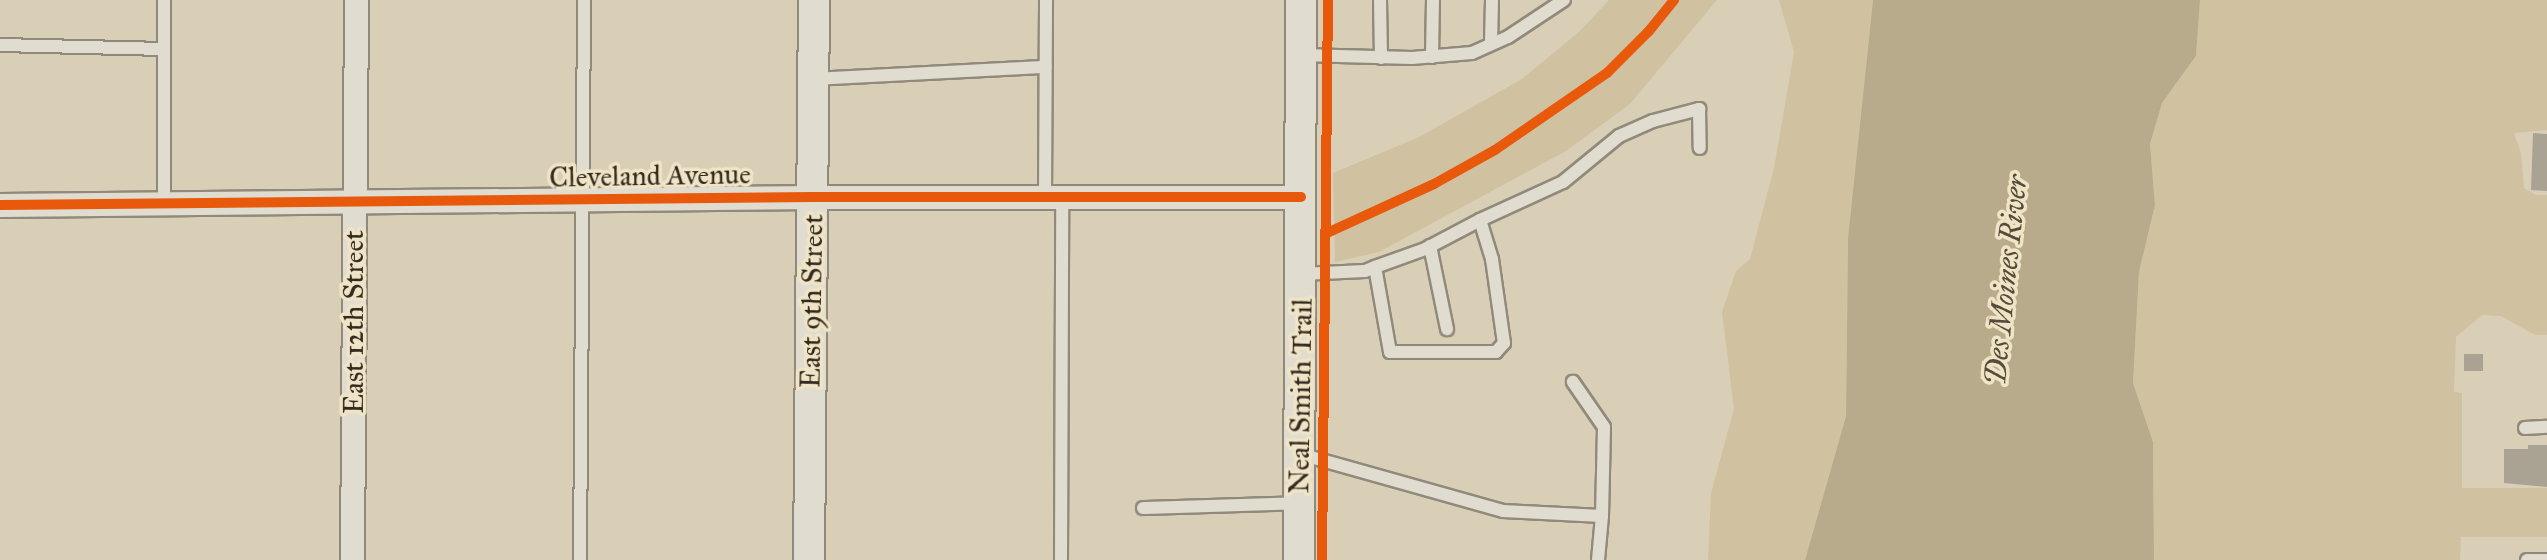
<!DOCTYPE html>
<html>
<head>
<meta charset="utf-8">
<style>
  body { margin:0 }
  #map { position:relative; width:2547px; height:560px; overflow:hidden; background:#d9cfb6; font-family:"IM FELL Great Primer",serif }
  div>[style] { position:absolute }
  [style*='--x'] { left:calc(var(--x)*1px); top:calc(var(--y)*1px); width:calc(var(--w)*1px); rotate:calc(var(--a)*1deg) }
  .green>* { inset:0; background:#d0c2a1 }
  .water>* { inset:0; background:#b8ab8b }
  .building>* { inset:0; background:#aaa292; transform-origin:0 0 }
  .roads { filter:drop-shadow(2px 0 #918a7b) drop-shadow(-2px 0 #918a7b) drop-shadow(0 2px #918a7b) drop-shadow(0 -2px #918a7b) }
  .service>* { height:12px; margin:-6px; padding:0 6px; transform-origin:6px; border-radius:6px; background:#e1dcd0 }
  .minor>* { height:23px; margin:-11.5px; padding:0 11.5px; transform-origin:11.5px; border-radius:11.5px; background:#e1dcd0 }
  .tertiary>* { height:30px; margin:-15px; padding:0 15px; transform-origin:15px; border-radius:15px; background:#e1dcd0 }
  .cycleway>* { height:10px; margin:-5px; padding:0 5px; transform-origin:5px; border-radius:5px; background:#e8590c }
  span { translate:-50% -50%; white-space:nowrap; text-align:center; line-height:1.15; -webkit-text-stroke:7px #f0e4c6; paint-order:stroke }
  .street-label { font-size:28px; color:#32291f }
  .water-label { font-size:30px; color:#564b3a; font-style:italic }
</style>
</head>
<body>
<div id="map">
  <div class="green">
    <i style="clip-path:polygon(1609px 0,1717px 0,1630px 104px,1566px 151px,1379px 252px,1335px 262px,1333px 173px,1419px 137px,1522px 79px,1580px 31px)"></i>
    <i style="clip-path:polygon(1779px 0,1873px 0,1848px 238px,1846px 416px,1805px 560px,1708px 560px,1711px 493px,1734px 409px,1722px 312px,1736px 271px,1750px 259px,1774px 168px,1794px 52px)"></i>
    <i style="clip-path:polygon(2200px 0,2547px 0,2547px 130px,2514px 133px,2521px 153px,2524px 188px,2536px 195px,2547px 195px,2547px 335px,2535px 335px,2501px 316px,2482px 315px,2456px 337px,2454px 392px,2462px 393px,2462px 488px,2547px 488px,2547px 537px,2461px 537px,2460px 560px,2154px 560px,2153px 442px,2133px 383px,2139px 272px,2155px 205px,2150px 144px,2162px 103px,2196px 56px)"></i>
  </div>
  <div class="water">
    <i style="clip-path:polygon(1873px 0,2200px 0,2196px 56px,2162px 103px,2150px 144px,2155px 205px,2139px 272px,2133px 383px,2153px 442px,2154px 560px,1805px 560px,1846px 416px,1848px 238px)"></i>
  </div>
  <div class="building">
    <i style="clip-path:polygon(2533px 133px,2547px 134px,2547px 191px,2531px 190px)"></i>
    <i style="left:2464px;top:354px;width:19px;height:17px"></i>
    <i style="clip-path:polygon(2528px 445px,2547px 445px,2547px 487px,2504px 483px,2504px 449px,2528px 449px)"></i>
  </div>
  <div class="roads">
    <div class="service">
      <i style="--x:164;--y:0;--w:204;--a:90"></i>
      <i style="--x:1380;--y:0;--w:58;--a:89"></i>
      <i style="--x:1491;--y:44;--w:44;--a:-88.7"></i>
      <i style="--x:0;--y:45;--w:164;--a:1.4"></i>
      <i style="--x:1302;--y:55;--w:110;--a:1.6"></i>
      <i style="--x:1412;--y:58;--w:60;--a:-4.8"></i>
      <i style="--x:1472;--y:53;--w:39;--a:-24"></i>
      <i style="--x:1508;--y:37;--w:67;--a:-33.5"></i>
      <i style="--x:1432;--y:57;--w:57;--a:-89"></i>
      <i style="--x:814;--y:79;--w:232;--a:-3"></i>
      <i style="--x:1045;--y:196;--w:196;--a:-89.7"></i>
      <i style="--x:1480;--y:220;--w:91;--a:-24.6"></i>
      <i style="--x:1563;--y:182;--w:72;--a:-39.4"></i>
      <i style="--x:1619;--y:136;--w:37;--a:-24"></i>
      <i style="--x:1653;--y:121;--w:48;--a:-14.6"></i>
      <i style="--x:1699;--y:109;--w:39;--a:89"></i>
      <i style="--x:1430;--y:246;--w:85;--a:78.4"></i>
      <i style="--x:1301;--y:274;--w:64;--a:-2.7"></i>
      <i style="--x:1365;--y:271;--w:11;--a:-22"></i>
      <i style="--x:1375;--y:267;--w:53;--a:-19.8"></i>
      <i style="--x:1425;--y:249;--w:62;--a:-27.8"></i>
      <i style="--x:1480;--y:220;--w:41;--a:72.9"></i>
      <i style="--x:1492;--y:259;--w:85;--a:81.9"></i>
      <i style="--x:1504;--y:343;--w:12;--a:132"></i>
      <i style="--x:1496;--y:352;--w:106;--a:180"></i>
      <i style="--x:1390;--y:352;--w:86;--a:-100"></i>
      <i style="--x:2525;--y:428;--w:22;--a:-3"></i>
      <i style="--x:1300;--y:454;--w:211;--a:15.7"></i>
      <i style="--x:1503;--y:511;--w:99;--a:2.9"></i>
      <i style="--x:1602;--y:516;--w:89;--a:-88.7"></i>
      <i style="--x:1604;--y:427;--w:55;--a:-124.6"></i>
      <i style="--x:1143;--y:508;--w:156;--a:-1.8"></i>
      <i style="--x:580;--y:560;--w:560;--a:-89.59"></i>
      <i style="--x:1061;--y:560;--w:364;--a:-89.8"></i>
      <i style="--x:1598;--y:560;--w:44;--a:-84.8"></i>
      <i style="--x:2527;--y:560;--w:20;--a:0"></i>
    </div>
    <div class="minor">
      <i style="--x:0;--y:205;--w:813;--a:-0.56"></i>
      <i style="--x:813;--y:197;--w:488;--a:0"></i>
      <i style="--x:352;--y:560;--w:560;--a:-89.59"></i>
    </div>
    <div class="tertiary">
      <i style="--x:809;--y:560;--w:560;--a:-89.49"></i>
      <i style="--x:1299;--y:560;--w:560;--a:-89.8"></i>
    </div>
  </div>
  <div class="cycleway">
    <i style="--x:0;--y:205;--w:813;--a:-0.56"></i>
    <i style="--x:813;--y:197;--w:488;--a:0"></i>
    <i style="--x:1327;--y:233;--w:118;--a:-24.6"></i>
    <i style="--x:1434;--y:184;--w:70;--a:-29.1"></i>
    <i style="--x:1495;--y:150;--w:136;--a:-34.5"></i>
    <i style="--x:1607;--y:73;--w:59;--a:-45"></i>
    <i style="--x:1649;--y:31;--w:40;--a:-51"></i>
    <i style="--x:1322;--y:560;--w:560;--a:-89.39"></i>
  </div>
  <div class="street-label">
    <span style="left:650px;top:176px;rotate:-1deg">Cleveland Avenue</span>
    <span style="left:812px;top:301px;rotate:-89deg">East 9th Street</span>
    <span style="left:354px;top:322px;rotate:-90deg">East 12th Street</span>
    <span style="left:1301px;top:396px;rotate:-89deg">Neal Smith Trail</span>
  </div>
  <div class="water-label">
    <span style="left:2006px;top:280px;rotate:-84deg">Des Moines River</span>
  </div>
</div>
</body>
</html>
